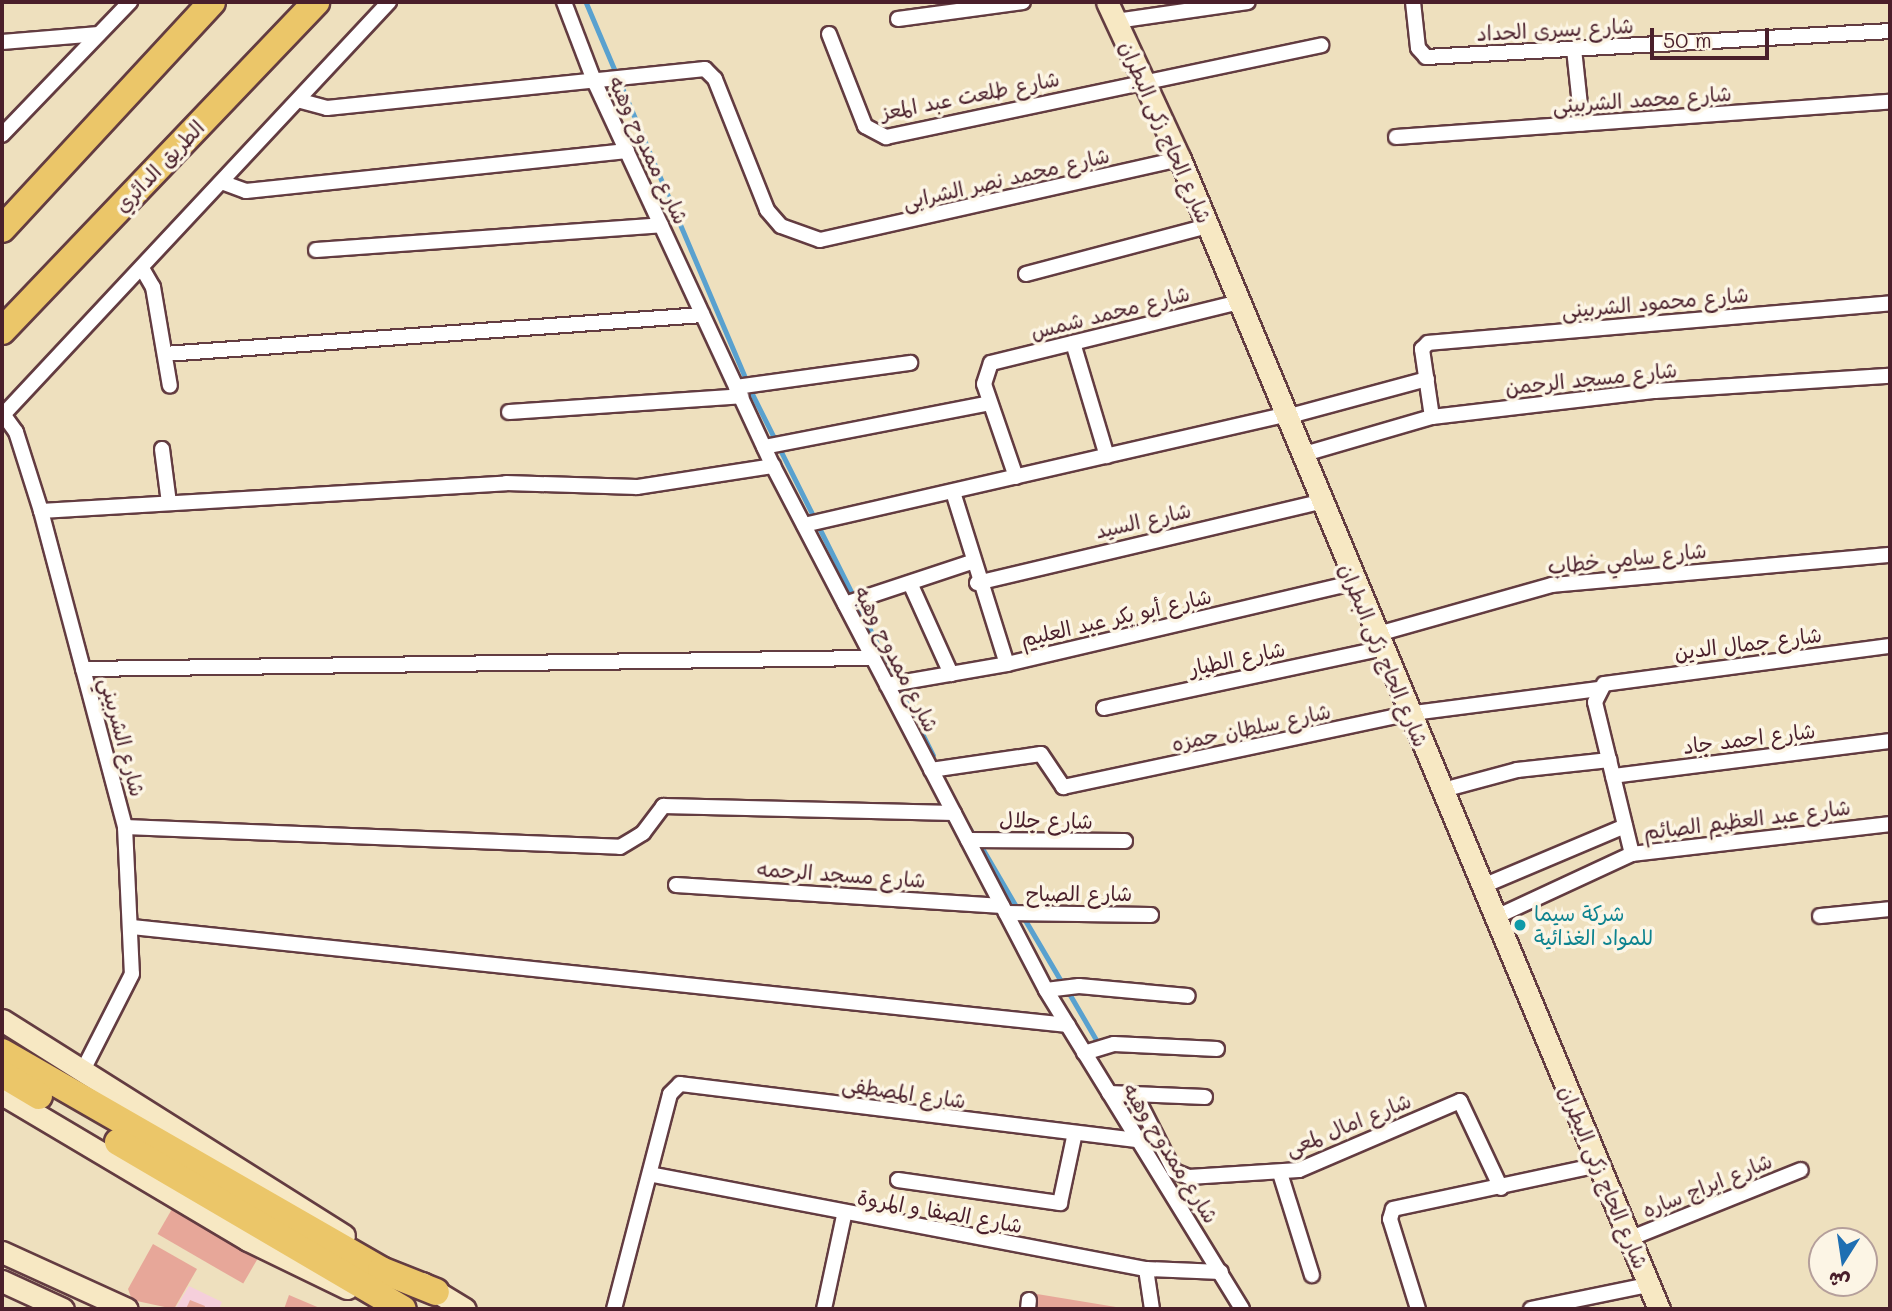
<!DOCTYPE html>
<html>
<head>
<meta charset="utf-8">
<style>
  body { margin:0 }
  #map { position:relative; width:1892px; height:1311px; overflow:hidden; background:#eee0be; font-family:Mali,"Playpen Sans Arabic",sans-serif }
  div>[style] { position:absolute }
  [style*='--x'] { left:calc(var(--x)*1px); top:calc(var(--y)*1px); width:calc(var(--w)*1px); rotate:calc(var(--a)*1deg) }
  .built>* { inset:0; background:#f5cfdb }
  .stream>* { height:4.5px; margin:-2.25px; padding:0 2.25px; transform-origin:2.25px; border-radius:2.25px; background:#59a1cf }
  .building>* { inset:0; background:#e7a799; transform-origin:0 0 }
  .roads { filter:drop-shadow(2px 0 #633c41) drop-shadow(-2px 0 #633c41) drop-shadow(0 2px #633c41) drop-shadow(0 -2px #633c41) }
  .street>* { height:14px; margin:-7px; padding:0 7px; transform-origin:7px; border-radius:7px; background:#fff }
  .secondary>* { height:21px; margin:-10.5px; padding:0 10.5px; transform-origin:10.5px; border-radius:10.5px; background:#f7e8c3 }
  .highway>* { height:26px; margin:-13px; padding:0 13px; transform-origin:13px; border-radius:13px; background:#ebc669 }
  .dots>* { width:19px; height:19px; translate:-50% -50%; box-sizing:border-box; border:4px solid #fcf5e5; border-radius:50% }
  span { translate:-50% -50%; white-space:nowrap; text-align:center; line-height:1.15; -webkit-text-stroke:7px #fcf5e5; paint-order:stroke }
  .street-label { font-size:21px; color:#4a1f2b }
  .culture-label { font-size:21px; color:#0d838f }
  .left { translate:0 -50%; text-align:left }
  .frame { position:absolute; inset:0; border:4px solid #4a1f2b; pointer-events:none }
  .north { position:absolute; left:1808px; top:1227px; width:70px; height:70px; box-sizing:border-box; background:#fcf5e5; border:2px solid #b59f9b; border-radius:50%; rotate:192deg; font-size:19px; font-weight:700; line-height:28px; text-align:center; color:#4a1f2b }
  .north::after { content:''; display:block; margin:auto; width:24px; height:32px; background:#1f6fb2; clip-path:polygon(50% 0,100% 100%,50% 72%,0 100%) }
  .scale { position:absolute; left:1650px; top:28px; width:119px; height:32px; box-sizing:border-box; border:4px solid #4a1f2b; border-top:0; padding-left:9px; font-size:21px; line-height:24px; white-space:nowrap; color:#4a1f2b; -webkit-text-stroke:5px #fcf5e5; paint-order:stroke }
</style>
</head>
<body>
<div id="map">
  <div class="built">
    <i style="clip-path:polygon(189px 1286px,222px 1302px,219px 1309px,175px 1309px)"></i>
  </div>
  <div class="stream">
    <i style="--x:586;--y:2;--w:412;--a:67"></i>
    <i style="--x:750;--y:389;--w:409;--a:63.4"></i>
    <i style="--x:963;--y:817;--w:23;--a:59"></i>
    <i style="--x:980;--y:844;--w:75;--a:59.7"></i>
    <i style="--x:1023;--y:916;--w:79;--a:59.5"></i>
    <i style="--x:1068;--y:991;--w:56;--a:59.7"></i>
    <i style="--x:1123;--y:1099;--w:108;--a:59.4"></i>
  </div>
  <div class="building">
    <i style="left:172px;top:1209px;width:99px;height:29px;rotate:30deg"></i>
    <i style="clip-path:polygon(153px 1244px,197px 1269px,174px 1309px,132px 1300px,128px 1289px)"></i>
    <i style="clip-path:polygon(1037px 1294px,1122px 1308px,1122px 1309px,1035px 1309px)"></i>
    <i style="clip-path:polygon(289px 1295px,322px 1309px,284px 1309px)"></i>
    <i style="clip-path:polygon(190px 1300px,205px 1306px,204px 1309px,186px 1309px)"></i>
  </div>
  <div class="roads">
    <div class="street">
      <i style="--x:564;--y:2;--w:87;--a:69.1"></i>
      <i style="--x:595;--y:83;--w:422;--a:65.1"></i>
      <i style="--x:773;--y:466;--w:591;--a:62.48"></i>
      <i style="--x:1046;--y:990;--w:374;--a:58.4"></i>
      <i style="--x:1413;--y:2;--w:46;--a:83.8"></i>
      <i style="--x:1418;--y:48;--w:12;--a:48"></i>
      <i style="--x:1426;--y:57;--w:465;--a:-3.2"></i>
      <i style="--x:898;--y:19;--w:126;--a:-7.7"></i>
      <i style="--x:1116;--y:21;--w:133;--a:-8.2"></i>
      <i style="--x:829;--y:34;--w:99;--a:68.6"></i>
      <i style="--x:865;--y:126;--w:24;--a:28"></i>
      <i style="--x:886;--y:137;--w:445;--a:-11.9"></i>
      <i style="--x:2;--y:42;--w:97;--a:-4.7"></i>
      <i style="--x:1574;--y:49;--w:75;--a:83.9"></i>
      <i style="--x:301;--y:101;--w:27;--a:15"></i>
      <i style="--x:327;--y:108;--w:380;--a:-5.9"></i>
      <i style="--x:705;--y:69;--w:14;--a:45"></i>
      <i style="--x:715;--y:79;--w:141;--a:68.3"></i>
      <i style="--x:767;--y:210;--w:21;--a:49"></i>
      <i style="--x:781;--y:226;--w:41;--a:19.7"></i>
      <i style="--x:820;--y:240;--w:369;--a:-12.7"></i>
      <i style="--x:2;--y:135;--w:185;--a:-46.1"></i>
      <i style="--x:1396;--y:137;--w:495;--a:-4.1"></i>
      <i style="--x:224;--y:183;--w:23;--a:20"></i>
      <i style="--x:246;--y:191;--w:383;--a:-6"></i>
      <i style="--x:316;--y:250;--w:346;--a:-4.1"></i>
      <i style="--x:143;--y:270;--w:20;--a:60"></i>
      <i style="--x:153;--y:287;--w:100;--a:80.3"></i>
      <i style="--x:1026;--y:274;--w:188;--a:-14.8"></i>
      <i style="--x:1073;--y:343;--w:118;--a:73.3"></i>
      <i style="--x:165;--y:354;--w:539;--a:-4.15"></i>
      <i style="--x:736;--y:387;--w:176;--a:-7.9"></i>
      <i style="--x:509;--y:412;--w:233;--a:-3.9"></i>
      <i style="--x:3;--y:414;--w:22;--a:54"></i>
      <i style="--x:16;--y:432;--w:83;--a:72.4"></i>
      <i style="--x:41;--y:511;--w:327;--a:75.1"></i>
      <i style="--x:125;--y:827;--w:147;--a:87.3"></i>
      <i style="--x:132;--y:974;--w:110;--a:117"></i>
      <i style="--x:2;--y:416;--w:567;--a:-46.93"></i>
      <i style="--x:1286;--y:417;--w:146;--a:-15.1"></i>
      <i style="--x:1432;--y:417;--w:69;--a:-98.4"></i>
      <i style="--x:1422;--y:349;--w:8;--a:-45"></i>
      <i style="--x:1428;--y:343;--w:464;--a:-4.9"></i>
      <i style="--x:764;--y:447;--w:230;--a:-11"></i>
      <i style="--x:162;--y:449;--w:54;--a:82.6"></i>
      <i style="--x:1301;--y:455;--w:136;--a:-16.2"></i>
      <i style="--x:1432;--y:417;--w:225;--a:-6.7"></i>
      <i style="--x:1655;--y:391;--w:235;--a:-3.7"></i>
      <i style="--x:1016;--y:477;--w:98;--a:-109"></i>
      <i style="--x:984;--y:384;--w:22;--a:-72"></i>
      <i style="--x:991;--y:363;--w:255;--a:-13.8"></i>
      <i style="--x:953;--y:492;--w:180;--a:72.6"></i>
      <i style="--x:41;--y:511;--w:466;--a:-3.4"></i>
      <i style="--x:506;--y:483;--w:131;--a:1.7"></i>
      <i style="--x:637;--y:487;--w:138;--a:-8.8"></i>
      <i style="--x:804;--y:525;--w:493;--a:-12.9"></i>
      <i style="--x:910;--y:583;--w:100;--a:65.7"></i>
      <i style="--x:977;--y:583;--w:352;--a:-13.3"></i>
      <i style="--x:845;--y:604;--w:133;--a:-18.4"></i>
      <i style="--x:1374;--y:635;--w:185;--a:-15.7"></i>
      <i style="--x:1552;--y:585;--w:339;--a:-5.1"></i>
      <i style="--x:83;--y:669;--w:790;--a:-0.8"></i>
      <i style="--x:887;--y:685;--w:122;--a:-9.9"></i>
      <i style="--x:1007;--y:664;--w:354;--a:-13.2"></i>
      <i style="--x:1104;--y:708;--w:281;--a:-12.1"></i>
      <i style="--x:931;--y:770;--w:111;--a:-8.3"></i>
      <i style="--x:1041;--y:754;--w:40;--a:56"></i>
      <i style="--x:1063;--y:787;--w:351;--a:-12"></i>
      <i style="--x:1406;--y:714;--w:195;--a:-7.4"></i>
      <i style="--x:1613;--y:776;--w:279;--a:-7.2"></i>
      <i style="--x:1443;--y:790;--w:77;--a:-15.1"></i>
      <i style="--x:1517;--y:770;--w:93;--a:-6.2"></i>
      <i style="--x:125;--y:827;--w:495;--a:2.3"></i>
      <i style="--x:620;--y:847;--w:27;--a:-31"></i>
      <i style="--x:643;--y:833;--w:34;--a:-53"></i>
      <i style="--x:663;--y:806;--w:291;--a:1.4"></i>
      <i style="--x:968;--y:840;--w:157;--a:0.4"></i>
      <i style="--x:1632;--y:854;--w:156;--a:-103.7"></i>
      <i style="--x:1595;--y:702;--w:20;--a:-63"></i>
      <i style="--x:1604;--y:684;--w:289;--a:-7.6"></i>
      <i style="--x:676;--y:885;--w:327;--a:3.7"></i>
      <i style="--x:1483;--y:886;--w:154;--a:-22.9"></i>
      <i style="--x:1006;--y:913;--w:145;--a:0.8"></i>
      <i style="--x:1820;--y:916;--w:70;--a:-5.7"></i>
      <i style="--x:1496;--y:917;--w:150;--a:-24.9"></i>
      <i style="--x:1632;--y:854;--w:260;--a:-6.6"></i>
      <i style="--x:132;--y:927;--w:941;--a:5.98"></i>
      <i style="--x:1046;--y:990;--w:33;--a:-7"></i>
      <i style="--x:1079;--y:986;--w:109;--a:5.2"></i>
      <i style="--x:1084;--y:1053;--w:31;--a:-17"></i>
      <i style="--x:1114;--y:1044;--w:103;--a:2.8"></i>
      <i style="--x:1109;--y:1093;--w:96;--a:2.4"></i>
      <i style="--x:1135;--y:1094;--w:86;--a:63.1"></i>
      <i style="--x:1174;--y:1171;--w:16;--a:22"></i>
      <i style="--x:1189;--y:1177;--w:110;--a:-3.6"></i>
      <i style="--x:1299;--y:1170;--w:175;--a:-23.2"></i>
      <i style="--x:1460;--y:1101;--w:96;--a:64.8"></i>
      <i style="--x:1280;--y:1173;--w:107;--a:72.6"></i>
      <i style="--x:654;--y:1175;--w:501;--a:10.82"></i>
      <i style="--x:1146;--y:1269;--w:75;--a:2.3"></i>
      <i style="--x:898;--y:1180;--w:164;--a:8.1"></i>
      <i style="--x:1060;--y:1203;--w:67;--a:-78"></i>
      <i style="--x:1629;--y:1239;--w:185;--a:-21.9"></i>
      <i style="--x:1146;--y:1269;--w:40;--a:81.5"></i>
      <i style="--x:614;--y:1309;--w:222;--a:-75.4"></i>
      <i style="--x:670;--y:1094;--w:14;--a:-45"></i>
      <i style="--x:680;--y:1084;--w:461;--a:7"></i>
      <i style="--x:824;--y:1309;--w:95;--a:-77.9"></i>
      <i style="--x:1028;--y:1309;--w:9;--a:-84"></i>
      <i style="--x:1418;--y:1309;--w:94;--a:-107.3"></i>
      <i style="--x:1390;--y:1219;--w:10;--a:-73"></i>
      <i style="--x:1393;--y:1209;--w:211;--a:-12.1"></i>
      <i style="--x:1531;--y:1309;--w:119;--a:-11.6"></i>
    </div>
    <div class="secondary">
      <i style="--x:1107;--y:2;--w:173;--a:65.1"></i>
      <i style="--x:1180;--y:159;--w:1246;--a:67.39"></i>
      <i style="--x:2;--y:1020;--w:404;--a:32.2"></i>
      <i style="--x:2;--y:1094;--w:286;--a:30.7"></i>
      <i style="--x:248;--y:1240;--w:110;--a:25.9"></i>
      <i style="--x:2;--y:1252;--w:137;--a:24.5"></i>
      <i style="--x:2;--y:1281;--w:67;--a:24.7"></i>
      <i style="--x:422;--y:1283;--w:50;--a:31.2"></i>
    </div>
    <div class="highway">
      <i style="--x:2;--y:229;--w:309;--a:-47.2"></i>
      <i style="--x:2;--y:331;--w:455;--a:-46.3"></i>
      <i style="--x:2;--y:1052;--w:437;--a:29.9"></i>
      <i style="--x:381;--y:1270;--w:59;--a:21.8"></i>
      <i style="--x:2;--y:1074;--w:43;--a:30.7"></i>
      <i style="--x:118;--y:1142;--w:330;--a:30.4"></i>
    </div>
  </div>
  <div class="dots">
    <i style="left:1520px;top:925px;background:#0f9aa8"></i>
  </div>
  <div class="street-label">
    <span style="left:1555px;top:29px;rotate:-3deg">شارع يسرى الحداد</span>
    <span style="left:970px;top:95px;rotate:-11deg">شارع طلعت عبد المعز</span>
    <span style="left:1642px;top:99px;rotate:-4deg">شارع محمد الشربينى</span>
    <span style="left:1166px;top:132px;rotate:66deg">شارع الحاج زكى البطران</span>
    <span style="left:649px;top:150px;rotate:65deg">شارع ممدوح وهبه</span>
    <span style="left:159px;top:166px;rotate:-46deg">الطريق الدائري</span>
    <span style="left:1006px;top:178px;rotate:-13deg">شارع محمد نصر الشرابى</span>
    <span style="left:1655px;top:302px;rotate:-5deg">شارع محمود الشربينى</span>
    <span style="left:1110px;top:312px;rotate:-14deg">شارع محمد شمس</span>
    <span style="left:1591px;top:378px;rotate:-6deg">شارع مسجد الرحمن</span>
    <span style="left:1143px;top:520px;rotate:-13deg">شارع السيد</span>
    <span style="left:1627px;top:558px;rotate:-6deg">شارع سامي خطاب</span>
    <span style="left:1116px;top:617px;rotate:-13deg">شارع أبو بكر عبد العليم</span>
    <span style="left:1748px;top:643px;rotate:-7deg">شارع جمال الدين</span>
    <span style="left:1384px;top:655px;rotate:67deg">شارع الحاج زكى البطران</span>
    <span style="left:1237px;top:658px;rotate:-12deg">شارع الطيار</span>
    <span style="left:897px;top:659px;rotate:63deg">شارع ممدوح وهبه</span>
    <span style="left:1251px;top:727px;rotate:-12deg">شارع سلطان حمزه</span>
    <span style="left:123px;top:737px;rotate:75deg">شارع الشربيني</span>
    <span style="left:1749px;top:738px;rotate:-7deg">شارع احمد جاد</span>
    <span style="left:1747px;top:819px;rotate:-7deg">شارع عبد العظيم الصائم</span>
    <span style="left:1046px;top:820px;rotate:1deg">شارع جلال</span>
    <span style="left:841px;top:874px;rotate:4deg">شارع مسجد الرحمه</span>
    <span style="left:1079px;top:893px">شارع الصباح</span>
    <span style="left:904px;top:1092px;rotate:8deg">شارع المصطفى</span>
    <span style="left:1348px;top:1124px;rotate:-22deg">شارع امال لمعى</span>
    <span style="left:1171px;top:1153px;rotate:58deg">شارع ممدوح وهبه</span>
    <span style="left:1604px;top:1177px;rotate:67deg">شارع الحاج زكى البطران</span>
    <span style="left:1707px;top:1185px;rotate:-22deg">شارع ابراج ساره</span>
    <span style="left:940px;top:1211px;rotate:10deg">شارع الصفا و المروة</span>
  </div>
  <div class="culture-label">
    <span class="left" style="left:1534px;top:925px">شركة سيما<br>للمواد الغذائية</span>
  </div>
  <div class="frame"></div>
  <div class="north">ش</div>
  <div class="scale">50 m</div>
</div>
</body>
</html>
